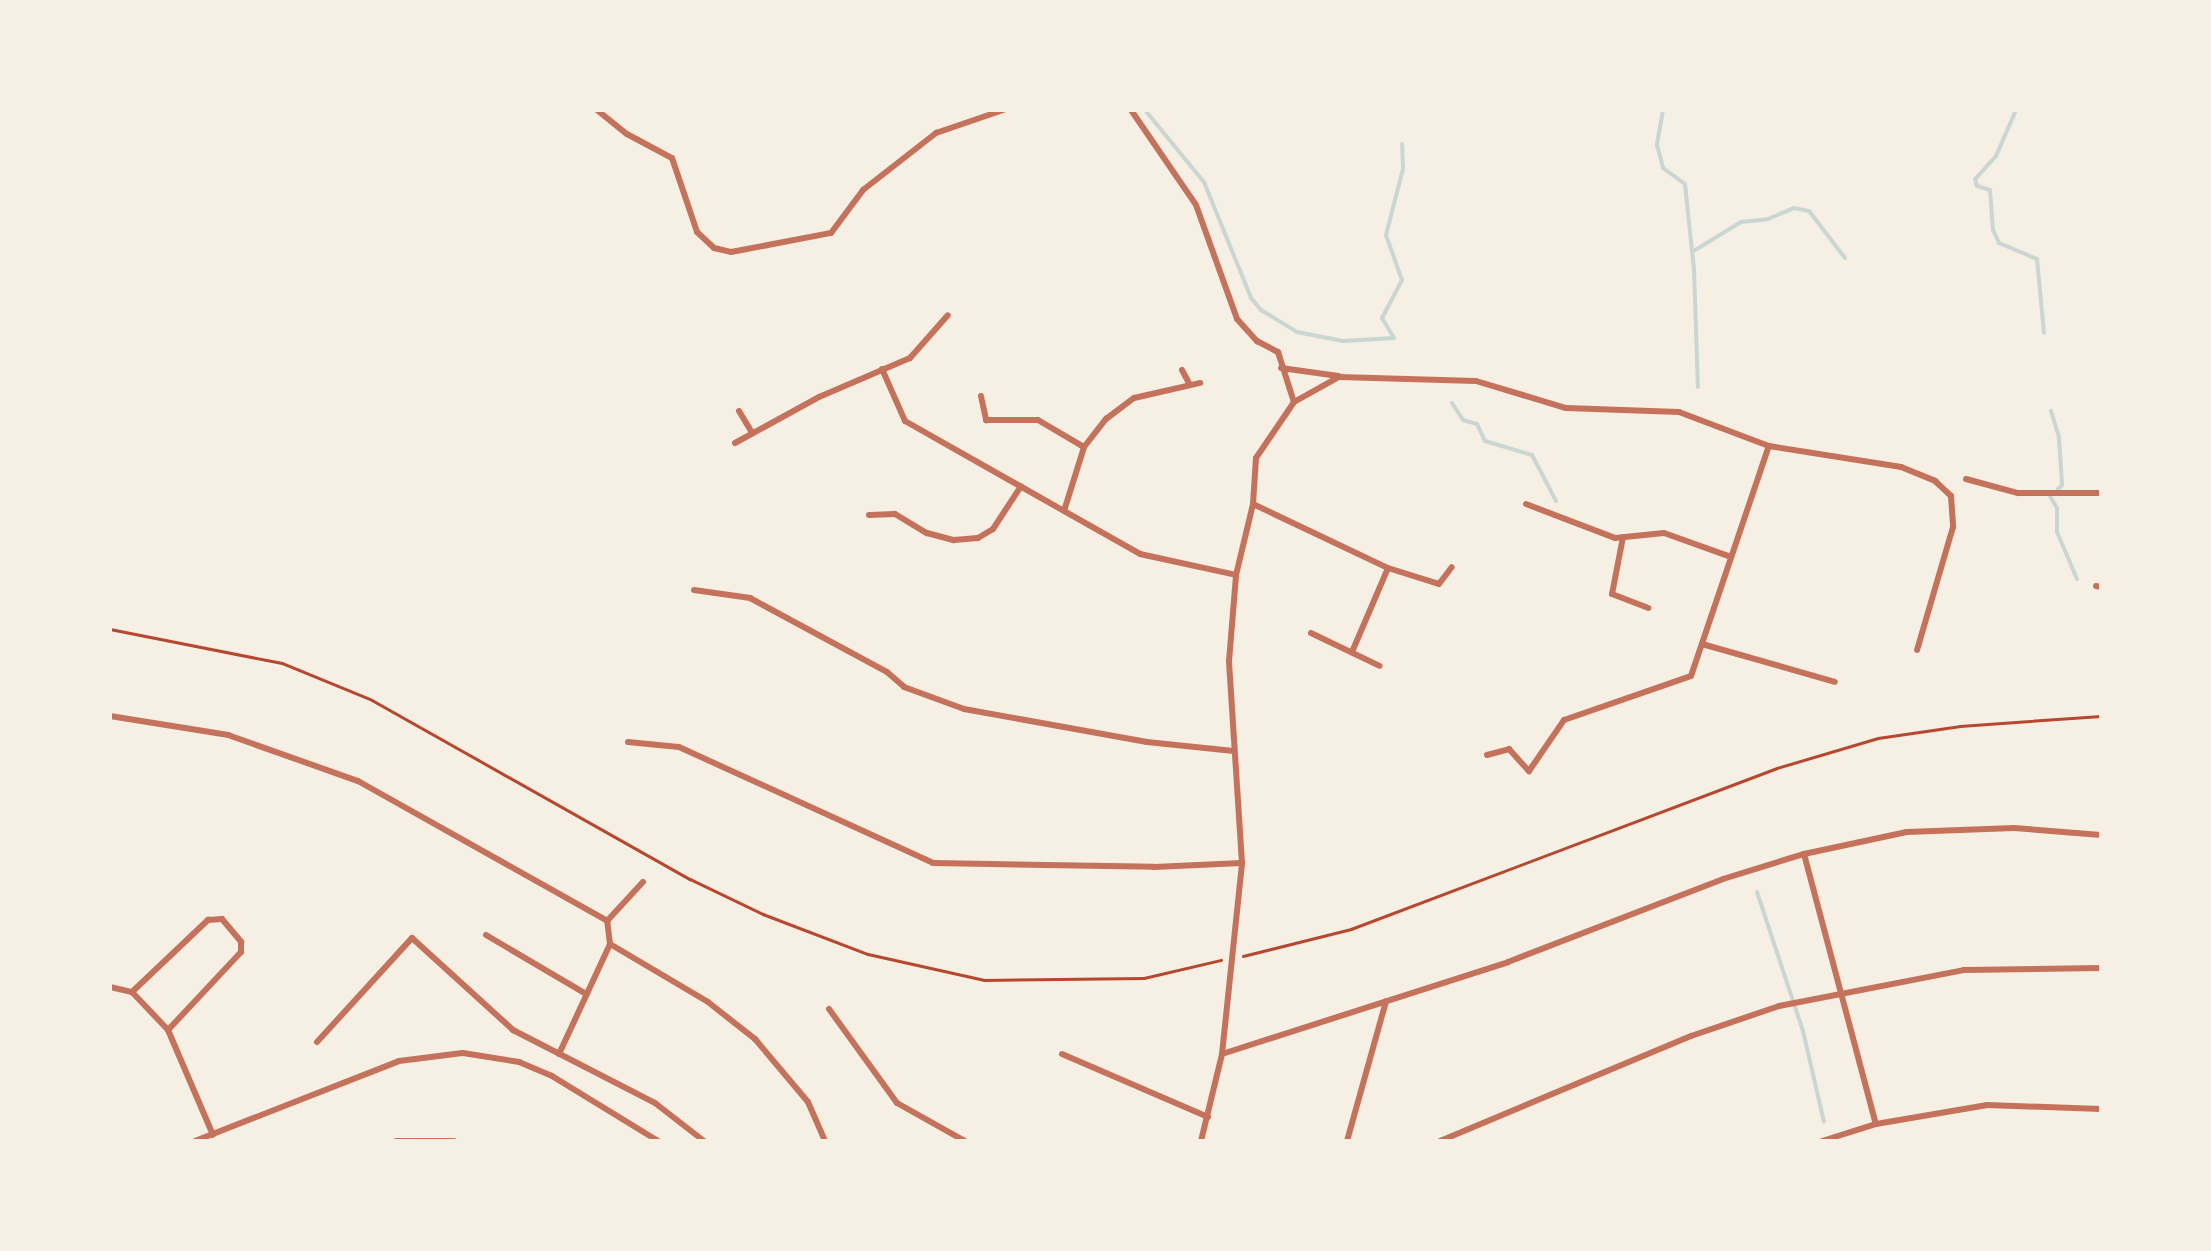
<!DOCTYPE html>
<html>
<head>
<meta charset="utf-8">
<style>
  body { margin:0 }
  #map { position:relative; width:2211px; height:1251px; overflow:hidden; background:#f6efe4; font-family:Raleway,sans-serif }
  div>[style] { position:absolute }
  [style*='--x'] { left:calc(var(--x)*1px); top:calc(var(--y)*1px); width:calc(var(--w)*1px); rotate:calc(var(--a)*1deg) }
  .stream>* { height:4px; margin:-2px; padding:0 2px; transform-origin:2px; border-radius:2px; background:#c9d6d2 }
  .path>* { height:2.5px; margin:-1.25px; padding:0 1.25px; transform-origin:1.25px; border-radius:1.25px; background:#b5482f }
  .minor>* { height:6px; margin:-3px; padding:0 3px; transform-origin:3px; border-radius:3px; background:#c5725c }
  span { translate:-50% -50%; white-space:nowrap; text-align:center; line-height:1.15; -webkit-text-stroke:10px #f6efe4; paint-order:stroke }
  .frame { position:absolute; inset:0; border:112px solid #f6efe4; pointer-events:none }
</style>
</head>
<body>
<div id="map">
  <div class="stream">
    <i style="--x:1145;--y:110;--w:93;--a:50.7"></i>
    <i style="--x:1204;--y:182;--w:125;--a:67.9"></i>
    <i style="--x:1251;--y:298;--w:16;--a:50"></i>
    <i style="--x:1261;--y:310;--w:42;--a:31.4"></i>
    <i style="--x:1297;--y:332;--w:47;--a:11.1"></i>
    <i style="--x:1343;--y:341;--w:51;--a:-3.4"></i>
    <i style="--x:1394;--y:338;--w:23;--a:-121"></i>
    <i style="--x:1382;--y:318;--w:43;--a:-62.2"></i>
    <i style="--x:1402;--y:280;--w:48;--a:-109.6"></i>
    <i style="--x:1386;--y:235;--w:68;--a:-75.6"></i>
    <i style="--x:1403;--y:169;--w:25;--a:-92"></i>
    <i style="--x:1663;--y:110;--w:36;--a:100"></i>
    <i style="--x:1657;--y:145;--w:24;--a:75"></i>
    <i style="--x:1663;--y:168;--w:27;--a:36"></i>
    <i style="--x:1685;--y:184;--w:85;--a:84"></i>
    <i style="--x:1694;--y:269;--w:118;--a:88.1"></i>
    <i style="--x:2016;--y:110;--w:50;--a:113.5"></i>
    <i style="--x:1996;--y:156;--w:31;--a:132"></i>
    <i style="--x:1975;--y:179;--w:7;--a:74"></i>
    <i style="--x:1977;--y:186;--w:14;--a:17"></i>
    <i style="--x:1990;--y:190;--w:40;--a:85.7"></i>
    <i style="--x:1993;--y:230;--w:14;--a:65"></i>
    <i style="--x:1999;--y:243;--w:41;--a:22.8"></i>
    <i style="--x:2037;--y:259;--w:74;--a:84.6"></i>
    <i style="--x:1692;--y:252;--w:57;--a:-31.5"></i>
    <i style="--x:1741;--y:222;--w:27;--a:-6"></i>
    <i style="--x:1768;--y:219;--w:28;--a:-23"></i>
    <i style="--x:1794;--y:208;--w:15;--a:11"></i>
    <i style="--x:1809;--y:211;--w:59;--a:52.5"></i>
    <i style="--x:1452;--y:403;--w:20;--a:57"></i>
    <i style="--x:1463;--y:420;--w:15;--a:16"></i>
    <i style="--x:1477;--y:424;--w:19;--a:65"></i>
    <i style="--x:1485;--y:441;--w:49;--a:16.6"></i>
    <i style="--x:1532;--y:455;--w:52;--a:62.4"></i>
    <i style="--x:2051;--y:411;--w:28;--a:73"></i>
    <i style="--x:2059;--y:438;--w:47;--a:86.3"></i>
    <i style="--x:2062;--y:485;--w:6;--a:135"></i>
    <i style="--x:2050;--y:496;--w:14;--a:60"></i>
    <i style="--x:2057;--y:508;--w:24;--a:90"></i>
    <i style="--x:2057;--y:532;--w:51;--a:66.9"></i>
    <i style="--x:1757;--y:892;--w:146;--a:71.7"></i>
    <i style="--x:1803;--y:1031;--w:93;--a:77"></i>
  </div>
  <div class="path">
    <i style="--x:110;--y:629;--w:175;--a:11.2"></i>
    <i style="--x:282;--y:663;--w:97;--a:22.3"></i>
    <i style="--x:372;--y:700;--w:365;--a:29.4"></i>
    <i style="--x:690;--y:879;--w:81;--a:25.6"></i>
    <i style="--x:763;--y:914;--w:112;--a:20.9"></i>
    <i style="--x:868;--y:954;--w:119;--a:12.6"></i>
    <i style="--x:984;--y:980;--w:160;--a:-0.7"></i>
    <i style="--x:1144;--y:978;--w:79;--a:-13.2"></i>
    <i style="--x:1243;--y:956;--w:111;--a:-14"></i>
    <i style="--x:1351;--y:929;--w:455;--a:-20.7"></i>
    <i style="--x:1777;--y:768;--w:105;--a:-16.5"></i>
    <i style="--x:1878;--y:738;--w:83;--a:-8.3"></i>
    <i style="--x:1960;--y:726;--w:141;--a:-4.1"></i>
  </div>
  <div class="minor">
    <i style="--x:597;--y:110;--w:38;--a:39"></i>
    <i style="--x:627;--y:134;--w:51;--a:28.1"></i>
    <i style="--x:672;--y:158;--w:78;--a:71.3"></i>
    <i style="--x:697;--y:232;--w:23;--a:43"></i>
    <i style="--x:714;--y:248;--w:17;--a:13"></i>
    <i style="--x:731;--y:252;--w:102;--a:-10.8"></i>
    <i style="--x:831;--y:233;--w:54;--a:-53.3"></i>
    <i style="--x:863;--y:190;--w:93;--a:-38"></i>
    <i style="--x:936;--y:133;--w:71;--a:-18.9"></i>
    <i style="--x:1131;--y:110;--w:115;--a:55.6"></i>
    <i style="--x:1196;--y:205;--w:121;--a:70.2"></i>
    <i style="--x:1237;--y:319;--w:30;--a:48"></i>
    <i style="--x:1257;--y:341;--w:24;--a:28"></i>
    <i style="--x:1278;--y:352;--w:52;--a:72.3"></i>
    <i style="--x:1281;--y:368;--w:58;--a:8"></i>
    <i style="--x:882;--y:369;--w:57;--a:66.1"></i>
    <i style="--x:905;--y:421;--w:270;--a:29.5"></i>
    <i style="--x:1140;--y:554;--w:98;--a:12.3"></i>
    <i style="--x:1182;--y:370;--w:17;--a:62"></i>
    <i style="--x:981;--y:396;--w:25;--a:78"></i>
    <i style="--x:986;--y:420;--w:52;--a:0"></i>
    <i style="--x:1038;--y:420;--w:53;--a:30.4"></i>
    <i style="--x:739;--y:411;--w:26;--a:59"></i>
    <i style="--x:735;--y:443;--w:96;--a:-28.7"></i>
    <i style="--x:819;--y:397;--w:99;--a:-23.2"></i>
    <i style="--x:910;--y:358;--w:57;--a:-48.5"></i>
    <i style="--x:1966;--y:479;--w:54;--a:15.1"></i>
    <i style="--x:2018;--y:493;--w:83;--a:0"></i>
    <i style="--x:1253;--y:504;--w:149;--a:25.4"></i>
    <i style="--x:1388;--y:568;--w:53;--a:17.4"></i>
    <i style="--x:1439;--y:584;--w:21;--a:-53"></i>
    <i style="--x:1526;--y:504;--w:95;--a:20.9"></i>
    <i style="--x:1615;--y:538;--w:49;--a:-5.8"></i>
    <i style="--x:1664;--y:533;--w:71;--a:19.7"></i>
    <i style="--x:1064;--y:511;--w:67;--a:-72.6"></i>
    <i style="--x:1084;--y:447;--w:36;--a:-52"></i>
    <i style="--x:1106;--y:419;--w:35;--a:-37"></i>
    <i style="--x:1134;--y:398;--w:68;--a:-12.8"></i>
    <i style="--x:869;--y:515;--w:26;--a:-2"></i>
    <i style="--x:895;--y:514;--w:37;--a:31"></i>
    <i style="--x:927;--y:533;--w:28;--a:15"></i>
    <i style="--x:954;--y:540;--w:24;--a:-5"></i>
    <i style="--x:978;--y:538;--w:17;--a:-31"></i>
    <i style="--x:993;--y:529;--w:51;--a:-56.9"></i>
    <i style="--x:1623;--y:537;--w:58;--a:100.9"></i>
    <i style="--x:1612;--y:594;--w:39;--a:21"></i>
    <i style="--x:2096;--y:586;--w:5;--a:11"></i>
    <i style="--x:694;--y:590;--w:57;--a:8.1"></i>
    <i style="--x:750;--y:598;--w:156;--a:28.4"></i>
    <i style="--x:887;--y:672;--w:23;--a:41"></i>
    <i style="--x:904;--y:687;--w:64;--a:20.1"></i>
    <i style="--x:964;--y:709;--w:186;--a:10.2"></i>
    <i style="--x:1147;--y:742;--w:87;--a:5.9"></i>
    <i style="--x:1311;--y:633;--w:76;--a:25.6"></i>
    <i style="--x:1702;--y:644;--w:138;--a:15.9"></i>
    <i style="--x:1352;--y:652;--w:91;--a:-66.8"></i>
    <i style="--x:110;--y:716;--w:120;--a:9.1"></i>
    <i style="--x:228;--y:735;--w:138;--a:19.5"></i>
    <i style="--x:358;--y:781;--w:286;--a:29.3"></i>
    <i style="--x:628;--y:742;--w:51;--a:5.6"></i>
    <i style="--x:679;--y:747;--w:279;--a:24.5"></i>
    <i style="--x:933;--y:863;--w:221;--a:1"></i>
    <i style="--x:1154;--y:867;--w:88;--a:-2.6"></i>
    <i style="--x:1487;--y:755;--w:23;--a:-15"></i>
    <i style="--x:1509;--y:749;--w:30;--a:48"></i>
    <i style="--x:1529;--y:771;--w:62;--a:-55.5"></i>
    <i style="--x:1564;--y:720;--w:134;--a:-19.1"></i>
    <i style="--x:1691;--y:676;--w:243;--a:-71.3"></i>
    <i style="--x:1804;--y:854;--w:279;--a:75.1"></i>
    <i style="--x:486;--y:935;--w:116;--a:30.5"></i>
    <i style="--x:610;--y:944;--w:114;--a:30.6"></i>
    <i style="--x:708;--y:1002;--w:60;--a:38.2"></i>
    <i style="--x:755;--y:1039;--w:82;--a:49.9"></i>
    <i style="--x:808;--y:1102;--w:43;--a:66.4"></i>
    <i style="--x:110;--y:987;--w:23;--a:13"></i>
    <i style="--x:132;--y:992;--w:52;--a:46.5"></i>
    <i style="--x:168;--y:1030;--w:114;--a:66.8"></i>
    <i style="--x:132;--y:992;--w:105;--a:-43.5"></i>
    <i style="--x:208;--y:920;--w:14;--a:-4"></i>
    <i style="--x:222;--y:919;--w:30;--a:50"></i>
    <i style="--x:241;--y:942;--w:10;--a:90"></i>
    <i style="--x:241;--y:952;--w:107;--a:133.1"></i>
    <i style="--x:829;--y:1009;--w:116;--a:54.1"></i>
    <i style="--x:897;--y:1103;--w:78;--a:29.2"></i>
    <i style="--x:317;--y:1042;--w:141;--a:-47.6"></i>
    <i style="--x:412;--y:938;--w:137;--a:42.3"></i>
    <i style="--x:513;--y:1030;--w:160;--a:27.2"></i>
    <i style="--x:655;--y:1103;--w:62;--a:37.8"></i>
    <i style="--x:559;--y:1054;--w:121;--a:-65.1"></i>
    <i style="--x:610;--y:944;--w:23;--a:-97"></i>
    <i style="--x:607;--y:921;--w:53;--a:-47.3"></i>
    <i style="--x:1062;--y:1054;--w:159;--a:23.3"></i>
    <i style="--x:1222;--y:1054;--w:300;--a:-17.8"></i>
    <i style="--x:1508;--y:962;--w:230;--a:-21.1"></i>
    <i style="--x:1723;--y:879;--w:85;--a:-17.2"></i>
    <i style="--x:1804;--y:854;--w:105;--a:-12.1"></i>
    <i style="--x:1907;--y:832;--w:107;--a:-2.1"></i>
    <i style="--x:2014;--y:828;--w:87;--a:4.6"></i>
    <i style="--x:195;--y:1141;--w:219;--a:-21.4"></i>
    <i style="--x:399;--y:1061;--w:64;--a:-7.1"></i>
    <i style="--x:463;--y:1053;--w:57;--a:9.1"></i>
    <i style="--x:519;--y:1062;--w:36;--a:23"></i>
    <i style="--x:552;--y:1076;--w:124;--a:31.5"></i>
    <i style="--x:396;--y:1141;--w:58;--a:0"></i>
    <i style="--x:1201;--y:1141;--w:89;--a:-76.4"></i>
    <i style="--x:1222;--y:1054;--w:192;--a:-84"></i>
    <i style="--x:1242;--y:863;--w:202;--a:-93.7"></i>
    <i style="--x:1229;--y:661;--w:86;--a:-85.3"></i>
    <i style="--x:1236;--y:575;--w:73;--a:-76.5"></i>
    <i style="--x:1253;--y:504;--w:46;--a:-86.3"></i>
    <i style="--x:1256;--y:458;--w:68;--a:-55.8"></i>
    <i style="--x:1294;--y:402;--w:51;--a:-29.1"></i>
    <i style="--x:1339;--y:377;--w:137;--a:1.7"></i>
    <i style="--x:1476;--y:381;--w:94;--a:16.7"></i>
    <i style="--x:1566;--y:408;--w:113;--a:2"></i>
    <i style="--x:1679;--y:412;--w:96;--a:20.7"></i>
    <i style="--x:1769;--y:446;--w:134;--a:9"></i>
    <i style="--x:1901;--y:467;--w:37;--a:22"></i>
    <i style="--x:1935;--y:481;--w:22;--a:43"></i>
    <i style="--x:1951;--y:496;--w:31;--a:86"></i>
    <i style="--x:1953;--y:527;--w:128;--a:106.3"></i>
    <i style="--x:1347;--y:1141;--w:145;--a:-74.4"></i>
    <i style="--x:1440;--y:1141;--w:272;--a:-22.7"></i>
    <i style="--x:1691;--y:1036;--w:93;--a:-18.8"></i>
    <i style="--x:1779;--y:1006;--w:188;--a:-11"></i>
    <i style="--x:1964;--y:970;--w:137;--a:-0.8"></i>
    <i style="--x:1822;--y:1141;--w:57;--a:-17.5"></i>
    <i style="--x:1876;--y:1124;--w:113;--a:-9.7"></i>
    <i style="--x:1987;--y:1105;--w:114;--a:2"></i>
  </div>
  <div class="frame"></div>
</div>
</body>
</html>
